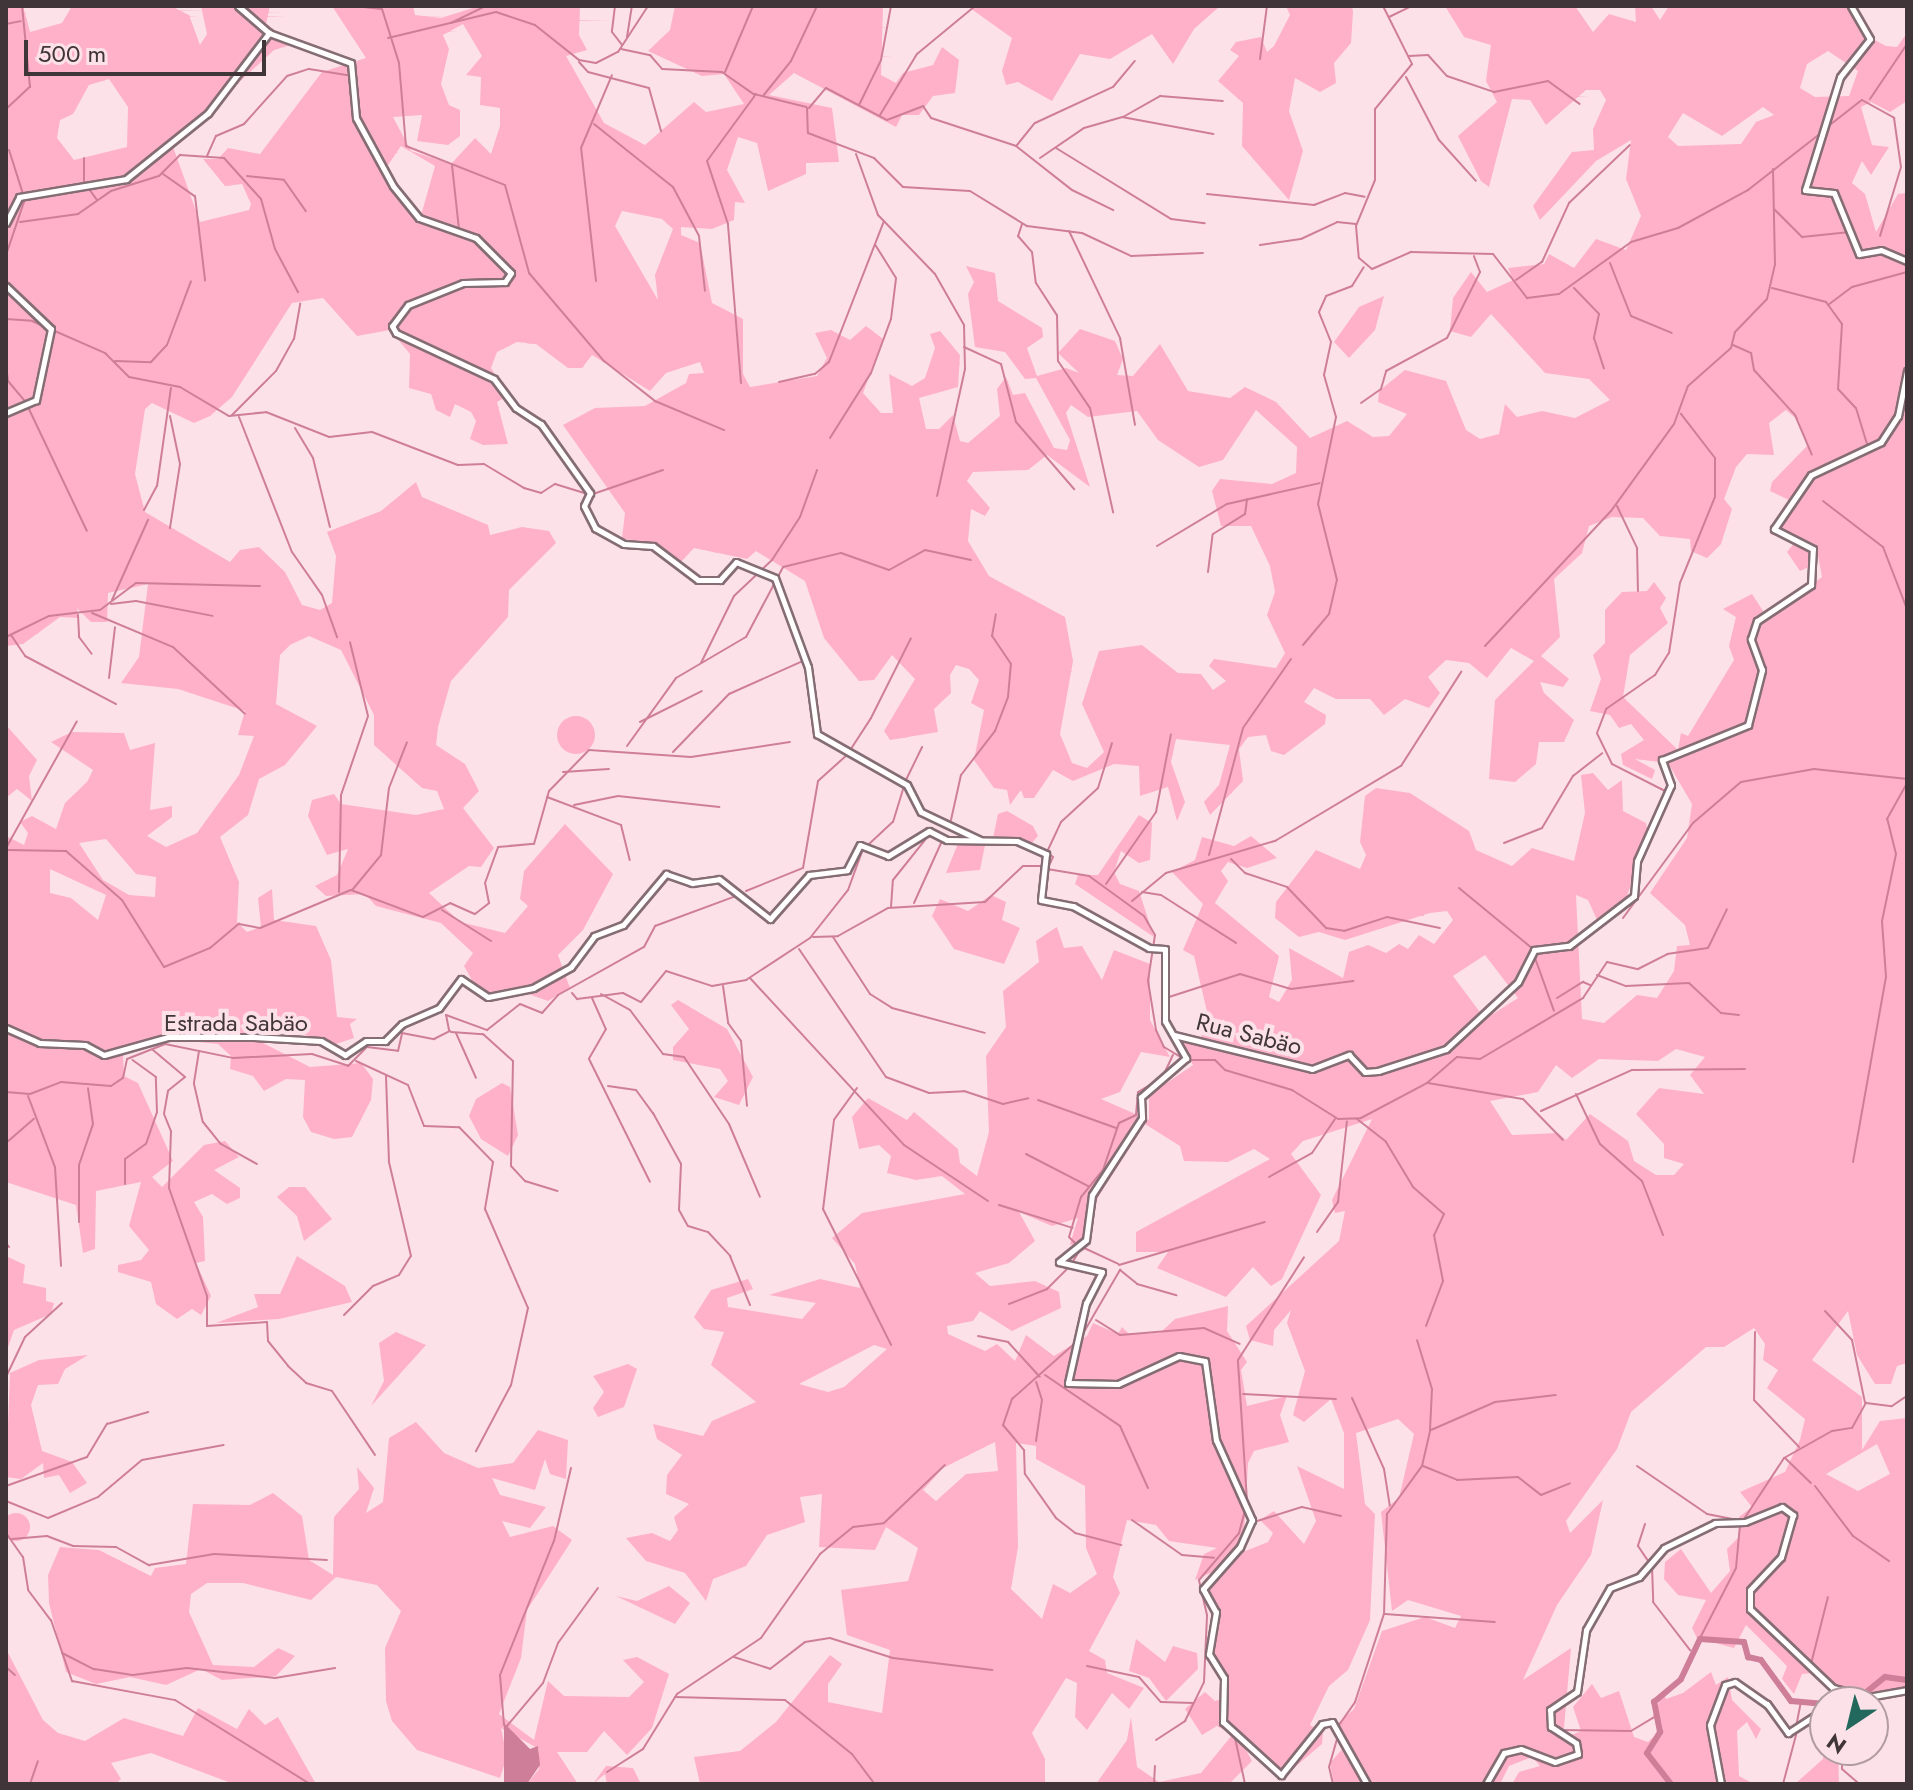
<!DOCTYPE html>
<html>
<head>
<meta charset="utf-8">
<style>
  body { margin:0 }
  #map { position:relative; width:1913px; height:1790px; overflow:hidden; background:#fde1e9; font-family:Jost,sans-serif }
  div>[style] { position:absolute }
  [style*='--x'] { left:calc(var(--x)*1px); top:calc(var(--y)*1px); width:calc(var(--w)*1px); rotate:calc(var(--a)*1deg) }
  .green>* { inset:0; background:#feb1c9 }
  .round { border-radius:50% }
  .water>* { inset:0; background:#cf7e99 }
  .stream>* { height:2px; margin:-1px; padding:0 1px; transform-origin:1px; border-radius:1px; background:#cf7e99 }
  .river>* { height:6px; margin:-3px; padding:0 3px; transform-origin:3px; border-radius:3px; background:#cf7e99 }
  .roads { filter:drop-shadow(2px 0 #856d74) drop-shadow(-2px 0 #856d74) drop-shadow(0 2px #856d74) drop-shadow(0 -2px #856d74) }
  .tertiary>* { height:5px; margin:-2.5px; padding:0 2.5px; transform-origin:2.5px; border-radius:2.5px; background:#fff }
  span { translate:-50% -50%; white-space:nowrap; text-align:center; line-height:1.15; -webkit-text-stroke:8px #fde1e9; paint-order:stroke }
  .street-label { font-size:24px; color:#403538 }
  .frame { position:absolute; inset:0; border:8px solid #403538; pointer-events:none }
  .north { position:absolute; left:1809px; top:1686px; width:80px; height:80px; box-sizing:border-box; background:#fde1e9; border:2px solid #b19ca2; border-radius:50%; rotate:215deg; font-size:22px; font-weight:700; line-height:32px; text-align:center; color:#403538 }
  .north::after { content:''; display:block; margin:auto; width:28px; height:36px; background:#22685c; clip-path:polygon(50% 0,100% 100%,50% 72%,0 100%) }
  .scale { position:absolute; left:24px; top:40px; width:242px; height:36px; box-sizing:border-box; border:4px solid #403538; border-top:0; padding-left:10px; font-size:24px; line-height:28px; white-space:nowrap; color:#403538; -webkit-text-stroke:6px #fde1e9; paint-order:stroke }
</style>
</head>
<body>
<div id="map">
  <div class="green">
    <i style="clip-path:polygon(evenodd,6px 6px,23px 6px,30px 32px,62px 23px,72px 6px,171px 6px,189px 15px,200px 45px,207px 34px,201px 6px,270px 6px,266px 24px,294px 44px,274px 50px,172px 144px,200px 222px,249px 210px,251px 204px,242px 184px,225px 186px,203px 159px,218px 159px,228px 148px,260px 154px,322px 72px,366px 58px,332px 6px,413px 6px,415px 15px,441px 18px,479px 6px,580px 6px,579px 35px,587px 50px,566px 56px,604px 123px,645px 145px,694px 102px,706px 112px,744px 104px,724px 74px,702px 76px,648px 51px,670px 30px,675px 6px,883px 6px,881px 75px,896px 83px,903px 73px,933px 65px,942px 47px,959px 60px,955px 93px,933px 96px,919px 115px,902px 115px,896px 127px,794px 73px,769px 95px,832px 108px,839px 162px,806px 163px,806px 174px,768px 191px,757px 143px,738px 137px,727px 170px,745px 203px,735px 202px,734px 220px,712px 229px,681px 227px,681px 235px,700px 243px,712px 303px,743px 319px,743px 374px,750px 387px,817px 376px,827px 358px,815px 333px,831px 330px,850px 340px,866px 326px,883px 339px,863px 393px,881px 413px,893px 413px,889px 374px,912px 386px,925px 378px,935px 348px,930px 334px,940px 331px,960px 355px,958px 387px,919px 398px,926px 429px,939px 429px,953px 415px,960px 441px,968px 443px,1000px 416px,997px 389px,1006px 377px,1013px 395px,1025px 393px,1054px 448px,1067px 450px,1070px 440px,1036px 378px,1025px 379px,1005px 352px,975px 347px,968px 294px,974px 282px,966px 266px,995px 273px,998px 301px,1042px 328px,1043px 337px,1027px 348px,1037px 376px,1066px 368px,1079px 373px,1058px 353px,1080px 329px,1115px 341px,1123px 359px,1117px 375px,1133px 376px,1160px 344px,1188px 391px,1230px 398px,1245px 387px,1276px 402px,1310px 438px,1347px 421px,1373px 437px,1389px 436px,1407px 414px,1378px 402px,1379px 391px,1405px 370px,1446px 381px,1466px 430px,1480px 439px,1499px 434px,1505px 404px,1517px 417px,1542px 411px,1575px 418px,1610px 400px,1589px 379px,1545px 373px,1491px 314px,1471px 337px,1450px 331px,1453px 298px,1471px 272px,1487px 292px,1513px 280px,1508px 268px,1544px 264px,1549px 254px,1574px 268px,1596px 239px,1626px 250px,1641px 216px,1626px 179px,1631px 140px,1596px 161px,1540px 220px,1533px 206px,1572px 152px,1594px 150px,1593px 129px,1606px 100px,1600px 90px,1586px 90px,1546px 125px,1530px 100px,1512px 99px,1489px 187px,1481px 181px,1458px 136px,1497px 102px,1486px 81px,1491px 45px,1464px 37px,1445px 6px,1575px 6px,1593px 32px,1609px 14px,1636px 22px,1635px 6px,1651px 6px,1660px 20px,1669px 6px,1853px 6px,1871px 38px,1886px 46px,1897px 47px,1907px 33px,1907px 101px,1890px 112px,1871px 102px,1861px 107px,1872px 145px,1889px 147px,1871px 175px,1862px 161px,1852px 183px,1865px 194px,1876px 232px,1898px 194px,1907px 193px,1907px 1363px,1897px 1366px,1891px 1384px,1875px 1384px,1857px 1355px,1848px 1311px,1812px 1360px,1862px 1397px,1862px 1450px,1880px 1421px,1907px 1418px,1907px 1694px,1845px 1691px,1812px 1673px,1802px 1674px,1794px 1694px,1782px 1679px,1787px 1666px,1746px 1625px,1734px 1648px,1697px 1638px,1692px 1628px,1706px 1600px,1678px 1595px,1664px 1579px,1665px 1562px,1681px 1549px,1711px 1593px,1730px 1571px,1727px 1549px,1739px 1537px,1739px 1517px,1752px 1507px,1740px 1492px,1785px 1472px,1800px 1440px,1805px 1419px,1767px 1388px,1778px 1370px,1763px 1360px,1765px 1344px,1754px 1328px,1724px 1347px,1706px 1347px,1631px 1412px,1617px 1449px,1566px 1521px,1570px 1533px,1603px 1500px,1591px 1555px,1557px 1605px,1523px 1680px,1571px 1648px,1563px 1739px,1581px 1731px,1573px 1707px,1592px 1684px,1601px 1698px,1619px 1691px,1634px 1737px,1648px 1742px,1660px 1731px,1653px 1716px,1663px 1692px,1666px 1699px,1683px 1693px,1711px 1672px,1716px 1685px,1728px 1677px,1732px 1700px,1761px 1729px,1756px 1739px,1747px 1722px,1737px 1731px,1739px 1776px,1754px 1784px,1512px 1784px,1519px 1772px,1540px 1766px,1532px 1757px,1509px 1766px,1500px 1784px,1334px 1784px,1330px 1763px,1345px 1746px,1338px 1723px,1354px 1709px,1382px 1631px,1425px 1617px,1455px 1628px,1461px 1616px,1408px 1600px,1392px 1611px,1381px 1512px,1399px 1498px,1414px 1434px,1398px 1419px,1356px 1433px,1365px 1504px,1375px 1514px,1370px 1620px,1348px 1670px,1329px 1686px,1310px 1725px,1323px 1732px,1322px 1744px,1282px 1778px,1246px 1738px,1240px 1739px,1252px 1761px,1229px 1784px,1096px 1784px,1127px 1740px,1131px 1717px,1137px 1767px,1159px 1782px,1201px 1773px,1233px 1734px,1217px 1726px,1202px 1735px,1185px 1709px,1205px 1692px,1215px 1701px,1225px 1698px,1224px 1673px,1209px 1653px,1218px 1617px,1206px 1591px,1219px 1569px,1195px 1580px,1204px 1554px,1217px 1548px,1169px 1541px,1156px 1525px,1127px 1520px,1113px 1577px,1120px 1593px,1089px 1651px,1105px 1660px,1107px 1673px,1144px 1688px,1129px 1709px,1112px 1693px,1087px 1730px,1075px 1717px,1077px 1683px,1066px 1678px,1032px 1733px,1045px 1759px,1045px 1784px,700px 1784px,694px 1757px,740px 1751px,776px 1722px,830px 1655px,842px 1664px,828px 1684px,828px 1702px,882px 1713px,890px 1650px,847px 1635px,841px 1590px,908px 1581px,918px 1548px,886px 1527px,875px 1550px,819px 1547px,822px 1494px,800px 1497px,805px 1522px,767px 1535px,746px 1566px,713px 1579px,706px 1601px,685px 1573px,646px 1561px,626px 1538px,652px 1533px,670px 1541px,678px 1530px,674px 1517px,689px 1504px,666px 1494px,667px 1475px,682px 1455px,657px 1439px,653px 1424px,703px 1436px,712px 1421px,756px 1402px,711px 1365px,724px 1332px,704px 1329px,694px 1317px,711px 1290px,748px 1279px,753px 1289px,727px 1298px,728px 1307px,802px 1319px,816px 1303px,769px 1295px,820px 1279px,860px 1288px,855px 1264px,832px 1238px,862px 1213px,965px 1194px,942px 1176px,916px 1180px,887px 1173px,891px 1156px,879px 1145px,859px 1149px,852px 1117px,868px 1098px,907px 1120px,914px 1112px,958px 1149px,960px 1163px,977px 1176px,989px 1132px,986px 1056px,1006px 1027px,1003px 991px,1039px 962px,1036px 941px,1049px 932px,1057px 927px,1064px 948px,1082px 946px,1102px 980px,1114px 950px,1150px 964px,1150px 1020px,1170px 1057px,1141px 1052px,1120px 1092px,1101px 1099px,1149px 1120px,1149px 1095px,1193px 1065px,1176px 1033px,1201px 1037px,1208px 1016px,1194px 956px,1183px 950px,1203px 904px,1172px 872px,1195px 860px,1202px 837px,1234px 846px,1251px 836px,1277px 858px,1247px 868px,1228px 862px,1221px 871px,1228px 881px,1215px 903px,1279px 956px,1269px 997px,1279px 1002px,1292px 980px,1289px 948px,1343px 978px,1349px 952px,1368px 945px,1386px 953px,1399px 944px,1408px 949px,1419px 935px,1434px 944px,1453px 920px,1447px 911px,1430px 913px,1345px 940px,1319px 932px,1299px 937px,1275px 918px,1276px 902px,1316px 850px,1360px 869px,1366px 855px,1360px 842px,1365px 796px,1376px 788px,1410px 793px,1469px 831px,1476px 850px,1512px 866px,1532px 848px,1574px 861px,1585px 813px,1581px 775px,1593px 773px,1608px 790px,1622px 780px,1623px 811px,1646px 823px,1648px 834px,1621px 914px,1598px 922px,1588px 900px,1576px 895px,1582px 1019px,1604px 1023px,1637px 995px,1657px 998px,1674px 971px,1677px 946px,1690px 945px,1685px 925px,1650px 893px,1687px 838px,1692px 804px,1668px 763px,1635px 759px,1655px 770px,1652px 779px,1623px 765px,1621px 754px,1644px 740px,1631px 724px,1619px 728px,1610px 715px,1590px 711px,1601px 679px,1593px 655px,1605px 643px,1605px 610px,1622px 592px,1647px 591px,1654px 582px,1666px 598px,1660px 608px,1668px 623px,1630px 655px,1623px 697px,1678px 750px,1681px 733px,1688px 736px,1734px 660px,1729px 646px,1736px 617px,1723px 609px,1752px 594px,1765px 614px,1779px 609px,1822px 577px,1817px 550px,1810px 548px,1811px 566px,1800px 571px,1787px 552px,1795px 542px,1770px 534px,1791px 501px,1770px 491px,1772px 482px,1807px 446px,1799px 421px,1786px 410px,1769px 423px,1774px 455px,1747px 454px,1736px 467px,1724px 499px,1732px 509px,1721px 544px,1707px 558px,1691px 551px,1690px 539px,1660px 536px,1643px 518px,1612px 517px,1589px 526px,1582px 553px,1554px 579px,1560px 637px,1541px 656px,1569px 679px,1563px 687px,1540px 682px,1544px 693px,1574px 720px,1564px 742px,1539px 742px,1536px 764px,1515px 782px,1489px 779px,1495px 700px,1534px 661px,1511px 648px,1487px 678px,1469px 663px,1446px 660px,1428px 677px,1440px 693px,1429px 708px,1405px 699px,1384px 715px,1370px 699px,1336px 699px,1314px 688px,1304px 702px,1326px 715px,1325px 724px,1284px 755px,1271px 751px,1266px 735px,1248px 737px,1239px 749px,1243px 781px,1210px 815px,1204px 802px,1219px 785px,1230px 745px,1176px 739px,1171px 762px,1185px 802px,1177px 821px,1168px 787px,1140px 796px,1139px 766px,1114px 764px,1073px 781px,1053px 770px,1034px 798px,1024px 798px,1021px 790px,1010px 805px,1007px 790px,994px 788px,974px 760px,984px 710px,971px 703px,979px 680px,969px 669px,956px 665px,950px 675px,951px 693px,934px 709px,938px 732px,890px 740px,884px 731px,915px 679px,892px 655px,874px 680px,859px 681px,824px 638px,805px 581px,756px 551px,747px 559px,694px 548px,678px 565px,655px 547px,622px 538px,625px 513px,563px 425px,595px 408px,645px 406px,686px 383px,689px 374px,704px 373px,700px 362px,666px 373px,650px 391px,592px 355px,582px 368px,568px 368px,536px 344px,517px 342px,497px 352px,491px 368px,507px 396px,497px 402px,508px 444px,483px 445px,470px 439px,476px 421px,471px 412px,455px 404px,450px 417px,436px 410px,431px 394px,409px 388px,410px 354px,390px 330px,357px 336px,323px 298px,292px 303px,232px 397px,210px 416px,194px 423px,152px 403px,145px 409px,135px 474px,145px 512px,230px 562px,240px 550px,259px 547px,285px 572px,302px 605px,320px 610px,332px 603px,336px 556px,327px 532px,381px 511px,416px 482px,422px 497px,488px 525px,490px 535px,522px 527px,549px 531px,556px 543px,509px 590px,508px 617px,451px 681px,438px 727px,436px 745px,465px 764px,479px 791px,463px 808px,494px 848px,481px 867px,469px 866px,429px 893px,460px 922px,505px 933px,528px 906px,520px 899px,524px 871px,565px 824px,613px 874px,583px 930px,558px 955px,570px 988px,548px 1001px,520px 991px,491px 998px,477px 989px,464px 966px,473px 953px,441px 923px,376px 906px,365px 894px,326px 896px,315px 886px,337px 875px,348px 849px,327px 855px,308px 816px,312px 800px,334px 794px,341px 804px,416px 815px,444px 809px,437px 791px,422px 788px,374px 745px,374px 715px,341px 650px,309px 636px,290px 645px,280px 655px,276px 704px,317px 726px,285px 765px,259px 779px,248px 815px,220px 837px,239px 882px,237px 922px,247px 932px,261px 927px,258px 898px,272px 889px,274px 920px,316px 926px,331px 960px,337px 1017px,357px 1019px,350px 1024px,354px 1038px,336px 1044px,291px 1031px,259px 1041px,310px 1067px,361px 1063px,373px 1079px,371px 1100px,352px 1137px,334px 1139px,311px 1132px,303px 1117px,305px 1080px,286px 1079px,264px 1091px,253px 1076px,230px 1069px,231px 1056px,218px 1044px,167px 1039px,131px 1049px,123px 1054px,124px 1076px,138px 1083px,173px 1161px,152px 1177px,162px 1187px,204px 1145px,225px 1141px,239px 1157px,214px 1170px,240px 1188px,240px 1198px,227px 1204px,212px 1194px,194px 1202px,203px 1217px,205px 1261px,196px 1263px,211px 1296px,201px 1315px,192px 1309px,177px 1319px,156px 1304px,151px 1282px,118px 1272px,118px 1265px,141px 1260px,149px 1250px,129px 1226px,141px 1182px,96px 1191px,95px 1249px,83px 1253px,76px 1205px,6px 1182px,6px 836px,24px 845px,28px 833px,20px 822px,32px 816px,56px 829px,65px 803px,87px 782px,93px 770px,51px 742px,72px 732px,124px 733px,130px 750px,155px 743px,150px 810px,172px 806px,172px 817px,147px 836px,166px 847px,197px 833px,239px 775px,254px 736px,238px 735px,245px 711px,178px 689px,121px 683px,139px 657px,148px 584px,108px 593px,107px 622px,91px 622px,77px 608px,79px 618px,60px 617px,23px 644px,6px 646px,6px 6px,463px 24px,482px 56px,466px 75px,481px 77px,480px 105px,500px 108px,500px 126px,491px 154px,475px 138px,451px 164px,411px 151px,393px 117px,422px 115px,417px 141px,448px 145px,460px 136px,460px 110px,449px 105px,441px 84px,449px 49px,443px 35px,463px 24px,6px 6px,1828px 51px,1858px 71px,1849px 96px,1815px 97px,1800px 88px,1807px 64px,1828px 51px,6px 6px,109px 79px,128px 107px,127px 147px,74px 160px,57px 138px,60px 120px,73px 114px,89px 85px,109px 79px,6px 6px,1763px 107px,1774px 115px,1756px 122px,1741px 144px,1678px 146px,1668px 137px,1683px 113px,1722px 136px,1763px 107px,6px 6px,401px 146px,435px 166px,420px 219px,382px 174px,401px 146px,6px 6px,622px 211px,662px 219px,673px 229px,655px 275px,658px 300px,615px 226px,622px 211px,6px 6px,1071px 405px,1088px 417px,1137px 411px,1158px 440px,1199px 467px,1223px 460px,1256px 410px,1297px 447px,1296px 473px,1272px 484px,1220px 479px,1212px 491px,1221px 526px,1251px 526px,1270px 566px,1275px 592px,1267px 615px,1285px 653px,1276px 668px,1214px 659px,1209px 666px,1226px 681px,1213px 690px,1201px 674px,1178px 673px,1142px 645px,1099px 651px,1082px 704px,1104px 752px,1087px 768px,1072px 763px,1060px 734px,1073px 661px,1065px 617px,989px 576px,968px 541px,971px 509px,985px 516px,990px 508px,967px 481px,973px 472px,1028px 470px,1047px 455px,1090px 487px,1066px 413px,1071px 405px,6px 6px,106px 839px,136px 874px,156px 877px,155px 897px,129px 895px,103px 880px,79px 843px,106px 839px,6px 6px,50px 869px,106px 895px,98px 920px,71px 898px,50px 893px,50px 869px,6px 6px,1485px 955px,1518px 998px,1485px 1019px,1453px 976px,1485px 955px,6px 6px,1676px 1049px,1705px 1057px,1690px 1075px,1704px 1094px,1659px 1088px,1636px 1114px,1664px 1144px,1664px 1158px,1684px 1164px,1674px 1175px,1656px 1175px,1634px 1161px,1628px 1141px,1590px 1114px,1566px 1140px,1558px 1133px,1512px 1135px,1490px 1101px,1538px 1092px,1556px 1065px,1572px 1078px,1599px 1059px,1658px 1061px,1676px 1049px,6px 6px,1372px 1119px,1332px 1200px,1335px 1213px,1345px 1211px,1339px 1241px,1246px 1326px,1250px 1340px,1273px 1346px,1274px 1330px,1291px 1310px,1287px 1323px,1305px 1371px,1293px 1415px,1304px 1422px,1331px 1399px,1344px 1433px,1344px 1489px,1297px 1466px,1316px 1521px,1304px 1544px,1274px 1511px,1260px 1520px,1273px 1533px,1268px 1542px,1243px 1552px,1248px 1463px,1254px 1451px,1289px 1442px,1280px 1415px,1287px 1396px,1247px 1406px,1241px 1370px,1247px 1362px,1227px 1331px,1228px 1306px,1175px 1319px,1160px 1333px,1129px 1334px,1122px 1327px,1118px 1334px,1093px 1323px,1087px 1336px,1054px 1356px,1026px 1335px,1015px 1361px,997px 1344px,985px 1351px,948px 1334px,947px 1326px,973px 1321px,980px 1311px,1012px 1331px,1061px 1308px,1059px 1292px,1035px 1281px,990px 1286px,975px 1273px,1009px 1263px,1035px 1241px,1019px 1212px,1052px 1226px,1078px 1218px,1070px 1244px,1084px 1251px,1098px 1197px,1145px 1124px,1180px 1146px,1184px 1161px,1228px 1162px,1254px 1149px,1270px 1159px,1136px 1232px,1136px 1252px,1168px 1252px,1157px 1268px,1226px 1297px,1253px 1267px,1271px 1286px,1282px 1279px,1321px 1195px,1291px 1154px,1303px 1141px,1372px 1119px,6px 6px,874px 1345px,887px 1349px,844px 1387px,828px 1392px,799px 1384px,874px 1345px,6px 6px,995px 1442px,998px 1471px,966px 1474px,936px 1501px,923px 1490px,943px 1468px,995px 1442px,6px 6px,1016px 1443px,1036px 1446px,1036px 1459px,1085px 1486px,1086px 1548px,1097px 1574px,1070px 1593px,1053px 1584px,1042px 1619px,1011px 1589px,1018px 1547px,1016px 1443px,6px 6px,1877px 1444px,1890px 1474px,1858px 1491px,1826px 1474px,1877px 1444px)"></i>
    <i style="clip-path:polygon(1220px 6px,1194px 29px,1173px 64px,1152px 34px,1110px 59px,1080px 54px,1052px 101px,1018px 82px,1006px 85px,1002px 71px,1012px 38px,970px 8px)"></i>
    <i style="clip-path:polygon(1286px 6px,1352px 6px,1353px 12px,1351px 43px,1334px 63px,1336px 83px,1320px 92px,1295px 78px,1289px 111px,1303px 151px,1289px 200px,1242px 146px,1243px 103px,1218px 81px,1239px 56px,1230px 50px,1236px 42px,1261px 37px,1267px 52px,1274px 46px,1290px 15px)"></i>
    <i style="clip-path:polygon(1384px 296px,1375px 330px,1349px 358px,1334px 342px,1359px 307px)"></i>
    <i class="round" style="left:557px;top:716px;width:38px;height:38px"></i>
    <i style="clip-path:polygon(6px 725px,37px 760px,29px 776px,32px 801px,17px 789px,6px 798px)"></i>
    <i style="clip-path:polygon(1007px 811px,1033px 826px,1038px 836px,1028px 847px,993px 838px,998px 814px)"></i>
    <i style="clip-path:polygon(1139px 815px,1152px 823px,1150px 860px,1139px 863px,1121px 851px,1114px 872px,1120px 884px,1139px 891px,1154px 937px,1075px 884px,1078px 875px,1098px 875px)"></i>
    <i style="clip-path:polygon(963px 831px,985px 845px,980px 870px,946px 873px)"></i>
    <i style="clip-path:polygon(991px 895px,1006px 902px,1002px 920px,1020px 928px,1004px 964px,954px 949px,932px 916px,940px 899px,968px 911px)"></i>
    <i style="clip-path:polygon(678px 1000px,727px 1029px,753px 1077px,739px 1105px,714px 1097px,728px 1081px,720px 1069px,673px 1060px,673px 1047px,689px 1029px,671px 1005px)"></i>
    <i style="clip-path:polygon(502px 1083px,510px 1087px,518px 1135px,508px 1156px,481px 1139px,469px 1116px,476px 1099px)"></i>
    <i style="clip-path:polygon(289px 1187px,305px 1187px,332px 1219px,304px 1241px,297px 1216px,277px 1197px)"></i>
    <i style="clip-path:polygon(6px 1256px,25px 1265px,23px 1283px,46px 1288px,46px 1301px,54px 1303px,51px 1314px,14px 1330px,6px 1353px)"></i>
    <i style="clip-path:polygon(297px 1256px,345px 1286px,352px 1302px,279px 1319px,216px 1323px,258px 1307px,254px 1294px,280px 1294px)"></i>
    <i style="clip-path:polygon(396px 1332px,426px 1345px,371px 1406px,384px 1381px,379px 1343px)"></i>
    <i style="clip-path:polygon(88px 1355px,65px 1369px,58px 1384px,38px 1385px,31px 1405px,42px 1451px,72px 1462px,87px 1483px,70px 1493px,59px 1475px,44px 1478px,43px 1463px,21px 1479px,6px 1477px,10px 1373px,39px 1360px)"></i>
    <i style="clip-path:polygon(628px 1364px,637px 1369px,624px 1407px,598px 1417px,593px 1408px,604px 1392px,593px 1376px)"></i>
    <i style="clip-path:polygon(416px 1422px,444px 1453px,478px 1468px,513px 1463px,538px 1430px,568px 1440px,566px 1479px,550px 1474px,545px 1459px,535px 1490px,492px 1478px,500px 1495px,546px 1507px,530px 1528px,502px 1521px,510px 1537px,553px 1526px,572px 1540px,527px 1610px,521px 1658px,499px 1714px,534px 1740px,548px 1681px,564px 1696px,629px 1697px,644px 1682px,623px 1660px,637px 1657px,669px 1674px,652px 1728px,627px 1755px,604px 1731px,587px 1752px,557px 1752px,578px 1784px,527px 1784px,539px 1769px,539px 1749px,501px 1728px,507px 1756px,500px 1778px,417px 1750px,392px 1721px,386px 1701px,385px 1648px,401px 1611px,377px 1585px,336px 1577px,311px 1600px,243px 1583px,207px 1583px,191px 1594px,189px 1612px,213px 1665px,254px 1667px,278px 1648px,295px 1656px,276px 1676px,222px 1680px,201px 1669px,166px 1685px,130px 1677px,96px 1684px,66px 1672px,49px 1603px,48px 1575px,60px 1547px,99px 1550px,151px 1576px,155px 1568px,186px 1564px,193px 1504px,250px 1505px,273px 1493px,302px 1516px,309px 1560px,333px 1575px,334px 1517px,359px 1489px,357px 1467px,374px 1488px,366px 1513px,383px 1502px,389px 1438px)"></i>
    <i class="round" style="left:2px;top:1513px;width:28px;height:28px"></i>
    <i style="clip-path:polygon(669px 1586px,690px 1603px,675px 1624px,616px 1596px,637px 1601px)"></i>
    <i style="clip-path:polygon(1136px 1639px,1165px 1662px,1173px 1646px,1197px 1653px,1198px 1669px,1166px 1701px,1149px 1678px,1129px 1671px)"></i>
    <i style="clip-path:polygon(6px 1649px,43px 1720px,58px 1733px,85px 1741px,124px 1718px,183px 1736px,198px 1708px,237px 1729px,249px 1709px,265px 1725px,278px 1717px,316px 1784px,231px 1783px,151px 1753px,111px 1763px,121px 1779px,115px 1784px,6px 1784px)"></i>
    <i style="clip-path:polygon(1825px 1731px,1825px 1750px,1838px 1750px,1839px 1784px,1795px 1784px,1823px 1759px)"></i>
    <i style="clip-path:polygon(606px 1766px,633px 1768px,641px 1784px,607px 1784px,605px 1774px,593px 1784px)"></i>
  </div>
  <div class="water">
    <i style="clip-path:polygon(504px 1723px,530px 1749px,538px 1746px,540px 1765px,527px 1784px,504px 1784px)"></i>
  </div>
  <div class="stream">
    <i style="--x:354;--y:6;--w:28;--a:6"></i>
    <i style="--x:382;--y:9;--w:57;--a:72.5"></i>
    <i style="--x:399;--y:63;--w:83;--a:85.2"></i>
    <i style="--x:406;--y:146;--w:106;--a:21.5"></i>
    <i style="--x:505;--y:185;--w:91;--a:74.7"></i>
    <i style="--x:529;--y:273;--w:116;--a:49.6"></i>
    <i style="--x:604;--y:361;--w:65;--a:38.1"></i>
    <i style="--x:655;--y:401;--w:75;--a:22.8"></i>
    <i style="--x:615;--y:6;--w:26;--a:97"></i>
    <i style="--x:612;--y:32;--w:16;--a:52"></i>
    <i style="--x:1383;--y:6;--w:65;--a:63.4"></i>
    <i style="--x:1412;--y:64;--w:58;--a:129.4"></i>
    <i style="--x:1375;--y:109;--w:71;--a:90"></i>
    <i style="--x:1375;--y:180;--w:50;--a:112.4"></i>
    <i style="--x:1356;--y:226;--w:32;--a:85"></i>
    <i style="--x:1359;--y:258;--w:17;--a:40"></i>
    <i style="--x:1372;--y:269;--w:43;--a:-23.6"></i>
    <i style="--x:1411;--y:252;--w:82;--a:1.4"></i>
    <i style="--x:1493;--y:254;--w:56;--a:52.3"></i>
    <i style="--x:1527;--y:298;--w:32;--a:-7"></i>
    <i style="--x:1559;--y:294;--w:89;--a:-35.8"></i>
    <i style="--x:1631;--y:242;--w:49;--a:-16.6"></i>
    <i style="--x:1678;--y:228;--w:80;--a:-28.5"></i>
    <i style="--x:1748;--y:190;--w:93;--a:-38"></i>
    <i style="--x:1389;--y:17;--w:25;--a:-26"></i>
    <i style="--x:451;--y:23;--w:39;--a:-26"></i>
    <i style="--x:6;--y:24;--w:15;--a:-11"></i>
    <i style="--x:627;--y:37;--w:31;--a:-81"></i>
    <i style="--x:388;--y:38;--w:111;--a:-13.5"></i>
    <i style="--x:496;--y:12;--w:41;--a:18.4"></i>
    <i style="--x:535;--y:25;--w:56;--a:38.5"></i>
    <i style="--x:579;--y:60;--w:17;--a:10"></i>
    <i style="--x:596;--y:63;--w:25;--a:-27"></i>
    <i style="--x:618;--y:52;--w:55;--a:-56.9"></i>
    <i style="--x:621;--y:49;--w:30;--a:12"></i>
    <i style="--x:650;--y:55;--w:18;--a:49"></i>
    <i style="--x:662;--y:69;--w:60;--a:2.9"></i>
    <i style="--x:722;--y:72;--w:39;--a:35"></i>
    <i style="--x:754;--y:94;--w:54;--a:14"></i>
    <i style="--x:1409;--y:56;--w:19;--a:-3"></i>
    <i style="--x:1428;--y:55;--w:28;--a:48"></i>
    <i style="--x:1447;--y:76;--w:50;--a:18.8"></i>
    <i style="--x:1494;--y:92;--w:55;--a:-11.5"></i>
    <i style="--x:1548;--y:81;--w:39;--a:36"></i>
    <i style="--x:1260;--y:59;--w:53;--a:-82.5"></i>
    <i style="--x:579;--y:62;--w:13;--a:48"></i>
    <i style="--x:588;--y:72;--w:63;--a:14.7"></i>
    <i style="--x:649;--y:88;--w:45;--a:74.4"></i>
    <i style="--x:725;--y:72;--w:72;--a:-67"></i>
    <i style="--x:1406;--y:77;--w:71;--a:62.4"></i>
    <i style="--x:1439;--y:140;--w:55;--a:47.9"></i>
    <i style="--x:763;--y:96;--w:45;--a:-51.3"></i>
    <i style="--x:791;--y:61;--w:61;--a:-64.7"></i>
    <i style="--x:1870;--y:99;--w:66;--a:-56.1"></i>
    <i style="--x:859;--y:105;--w:50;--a:-63.9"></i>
    <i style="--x:881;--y:60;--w:55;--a:-79.5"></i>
    <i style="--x:807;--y:108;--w:25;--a:88"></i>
    <i style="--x:808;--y:133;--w:71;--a:20.7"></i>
    <i style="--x:874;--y:158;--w:41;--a:45"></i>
    <i style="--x:903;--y:187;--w:67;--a:3.4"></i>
    <i style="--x:970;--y:191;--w:67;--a:31.6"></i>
    <i style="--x:1027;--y:226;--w:55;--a:7.3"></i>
    <i style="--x:1082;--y:233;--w:54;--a:25.1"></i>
    <i style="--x:1131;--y:256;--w:72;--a:-2.4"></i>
    <i style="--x:809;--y:108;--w:26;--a:-50"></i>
    <i style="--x:826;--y:88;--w:69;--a:27.7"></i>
    <i style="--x:887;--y:120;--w:39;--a:-21"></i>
    <i style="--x:923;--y:106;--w:14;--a:56"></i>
    <i style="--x:931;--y:118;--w:89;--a:18.2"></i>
    <i style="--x:1016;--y:146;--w:71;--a:38.2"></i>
    <i style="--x:1072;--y:190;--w:46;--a:26"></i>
    <i style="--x:6;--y:109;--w:33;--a:-43"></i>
    <i style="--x:30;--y:87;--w:81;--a:-95.6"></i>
    <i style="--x:880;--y:115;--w:71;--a:-58.8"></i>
    <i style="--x:917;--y:54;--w:75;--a:-39.6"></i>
    <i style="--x:1123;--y:117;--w:43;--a:-29.6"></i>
    <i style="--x:1160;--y:96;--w:63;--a:4.5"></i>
    <i style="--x:594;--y:124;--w:101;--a:38.6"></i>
    <i style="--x:673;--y:187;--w:55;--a:62"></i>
    <i style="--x:699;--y:236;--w:55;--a:83.8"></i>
    <i style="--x:1831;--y:124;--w:39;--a:-38"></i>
    <i style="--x:1862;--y:100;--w:37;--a:29"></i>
    <i style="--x:1894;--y:118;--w:49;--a:81.9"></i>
    <i style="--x:1901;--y:167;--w:72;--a:106.9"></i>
    <i style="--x:1017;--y:145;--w:28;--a:-51"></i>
    <i style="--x:1035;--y:123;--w:86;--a:-24.8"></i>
    <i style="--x:1113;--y:87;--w:34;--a:-50"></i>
    <i style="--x:1056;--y:148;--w:135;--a:31.7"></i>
    <i style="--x:1171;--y:219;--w:34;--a:7"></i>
    <i style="--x:9;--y:150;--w:46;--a:72.3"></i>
    <i style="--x:856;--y:154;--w:65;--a:70.2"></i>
    <i style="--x:878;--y:215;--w:82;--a:46"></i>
    <i style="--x:935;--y:274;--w:59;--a:60.4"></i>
    <i style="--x:964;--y:325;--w:44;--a:88.7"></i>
    <i style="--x:965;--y:369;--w:130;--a:102.4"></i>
    <i style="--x:207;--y:156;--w:22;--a:-66"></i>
    <i style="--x:216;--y:136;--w:30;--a:-23"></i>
    <i style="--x:244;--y:124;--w:64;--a:-48.1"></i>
    <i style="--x:287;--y:76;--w:23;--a:-18"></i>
    <i style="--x:309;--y:69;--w:44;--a:9.2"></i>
    <i style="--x:84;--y:158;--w:24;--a:90"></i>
    <i style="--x:84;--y:182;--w:22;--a:54"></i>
    <i style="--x:1040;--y:158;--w:53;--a:-34.3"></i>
    <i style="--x:1084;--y:128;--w:40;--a:-16"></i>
    <i style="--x:1122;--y:117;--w:93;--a:10.6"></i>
    <i style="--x:452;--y:165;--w:64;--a:83.8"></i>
    <i style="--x:163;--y:174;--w:39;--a:35"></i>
    <i style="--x:195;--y:196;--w:85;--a:83.2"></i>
    <i style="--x:247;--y:176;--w:37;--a:6"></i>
    <i style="--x:284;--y:180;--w:38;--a:55"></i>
    <i style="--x:1207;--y:194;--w:108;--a:5.9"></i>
    <i style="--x:1314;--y:205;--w:33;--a:-21"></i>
    <i style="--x:1345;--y:193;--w:20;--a:11"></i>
    <i style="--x:1774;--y:209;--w:40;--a:45"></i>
    <i style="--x:1802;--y:237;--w:48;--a:-5.9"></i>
    <i style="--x:20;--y:222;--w:59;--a:-7.9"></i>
    <i style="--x:78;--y:214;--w:40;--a:-34.9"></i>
    <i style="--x:111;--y:191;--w:50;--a:-17.4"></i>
    <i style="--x:159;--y:176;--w:30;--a:-45"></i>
    <i style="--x:180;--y:155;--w:44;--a:3.9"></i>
    <i style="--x:224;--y:158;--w:55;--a:47.9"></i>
    <i style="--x:261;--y:199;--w:52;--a:74.4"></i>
    <i style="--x:275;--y:249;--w:49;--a:61.9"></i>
    <i style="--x:1022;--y:224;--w:13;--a:108"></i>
    <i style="--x:1018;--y:236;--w:21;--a:49"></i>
    <i style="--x:1032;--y:252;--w:31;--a:83"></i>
    <i style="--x:1036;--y:283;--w:38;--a:57"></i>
    <i style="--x:1057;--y:315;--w:46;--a:88.8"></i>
    <i style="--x:1058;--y:361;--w:57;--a:55.8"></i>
    <i style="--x:1090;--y:408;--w:107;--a:77.5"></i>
    <i style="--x:1069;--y:231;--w:119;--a:64.5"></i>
    <i style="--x:1120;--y:338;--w:88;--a:80.2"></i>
    <i style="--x:1260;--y:245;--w:41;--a:-8.3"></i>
    <i style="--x:1301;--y:239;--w:40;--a:-25"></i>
    <i style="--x:1337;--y:222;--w:19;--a:6"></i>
    <i style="--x:6;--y:255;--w:59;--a:-71.3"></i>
    <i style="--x:1610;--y:263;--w:57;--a:68.4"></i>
    <i style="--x:1631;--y:316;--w:44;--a:22.5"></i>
    <i style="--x:1516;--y:280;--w:32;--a:-35"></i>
    <i style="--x:1542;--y:262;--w:65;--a:-65.4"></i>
    <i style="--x:1569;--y:203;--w:84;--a:-43.6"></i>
    <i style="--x:596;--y:281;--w:134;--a:-96.4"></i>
    <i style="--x:581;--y:148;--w:79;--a:-67"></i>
    <i style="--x:1574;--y:288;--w:36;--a:46"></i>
    <i style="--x:1599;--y:314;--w:25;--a:102"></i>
    <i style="--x:1594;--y:338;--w:32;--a:72"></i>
    <i style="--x:1772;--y:288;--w:56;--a:14.5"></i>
    <i style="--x:1826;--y:302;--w:27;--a:54"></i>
    <i style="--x:1842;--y:324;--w:65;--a:93.5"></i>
    <i style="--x:1838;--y:389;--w:26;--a:47"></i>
    <i style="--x:1856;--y:408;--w:39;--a:73"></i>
    <i style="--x:1828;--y:305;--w:30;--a:-37"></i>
    <i style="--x:1852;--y:287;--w:57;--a:-15.3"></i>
    <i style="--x:6;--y:319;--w:26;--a:4"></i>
    <i style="--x:32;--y:321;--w:80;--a:23.7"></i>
    <i style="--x:105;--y:353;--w:34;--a:45"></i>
    <i style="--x:129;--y:377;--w:52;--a:11.1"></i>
    <i style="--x:180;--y:387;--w:57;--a:30.6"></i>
    <i style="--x:229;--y:416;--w:37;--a:-6"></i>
    <i style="--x:266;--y:412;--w:68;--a:21.6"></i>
    <i style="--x:329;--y:437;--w:43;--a:-6.6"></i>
    <i style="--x:372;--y:432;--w:92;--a:21"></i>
    <i style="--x:458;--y:465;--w:26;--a:-2"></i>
    <i style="--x:484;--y:464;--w:47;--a:31"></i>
    <i style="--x:524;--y:488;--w:18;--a:16"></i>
    <i style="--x:541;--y:493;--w:17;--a:-33"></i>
    <i style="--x:555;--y:484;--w:34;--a:17"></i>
    <i style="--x:1733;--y:345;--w:20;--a:24"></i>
    <i style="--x:1751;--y:353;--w:17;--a:80"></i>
    <i style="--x:1754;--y:370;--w:61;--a:47.7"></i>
    <i style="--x:1795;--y:415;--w:43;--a:67"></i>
    <i style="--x:964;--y:347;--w:41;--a:24.7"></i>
    <i style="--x:1001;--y:364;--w:60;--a:75.5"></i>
    <i style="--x:1016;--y:422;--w:89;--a:49.1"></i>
    <i style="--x:115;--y:361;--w:36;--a:2"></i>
    <i style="--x:151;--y:362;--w:23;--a:-47"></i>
    <i style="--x:167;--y:345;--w:68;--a:-69.4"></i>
    <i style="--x:6;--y:363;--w:18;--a:84"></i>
    <i style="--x:8;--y:381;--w:26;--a:50"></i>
    <i style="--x:779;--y:382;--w:37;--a:-13"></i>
    <i style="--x:815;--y:374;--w:18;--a:-41"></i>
    <i style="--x:829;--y:362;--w:151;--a:-68.7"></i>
    <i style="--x:741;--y:383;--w:160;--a:-94.7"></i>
    <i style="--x:728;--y:224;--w:66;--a:-108.4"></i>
    <i style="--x:707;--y:161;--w:83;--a:-53.8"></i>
    <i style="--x:1361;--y:403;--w:24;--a:-35"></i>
    <i style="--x:1381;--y:389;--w:19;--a:-74"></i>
    <i style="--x:1386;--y:371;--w:69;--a:-28.4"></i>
    <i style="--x:1447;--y:338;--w:74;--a:-63.4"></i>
    <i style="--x:1480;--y:272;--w:17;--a:-111"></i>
    <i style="--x:28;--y:407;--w:137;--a:64.6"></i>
    <i style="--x:232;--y:415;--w:62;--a:-45"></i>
    <i style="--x:276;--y:371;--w:37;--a:-61"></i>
    <i style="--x:294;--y:339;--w:36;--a:-80"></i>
    <i style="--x:170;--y:416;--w:49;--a:78.2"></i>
    <i style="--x:180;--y:464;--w:65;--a:98.9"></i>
    <i style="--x:239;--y:417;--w:145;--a:68.6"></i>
    <i style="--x:292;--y:552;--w:52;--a:55.1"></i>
    <i style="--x:322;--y:595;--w:45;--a:70.3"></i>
    <i style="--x:295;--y:428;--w:35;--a:59"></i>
    <i style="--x:313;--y:458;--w:71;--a:76.2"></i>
    <i style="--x:830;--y:438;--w:77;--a:-57.8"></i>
    <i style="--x:871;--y:373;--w:58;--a:-69.7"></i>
    <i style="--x:891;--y:319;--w:41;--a:-83"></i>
    <i style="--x:896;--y:278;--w:39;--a:-122"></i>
    <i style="--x:593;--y:494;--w:74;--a:-18.9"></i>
    <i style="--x:1823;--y:501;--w:76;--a:37.5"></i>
    <i style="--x:1883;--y:547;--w:66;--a:68.8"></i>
    <i style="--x:1617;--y:506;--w:47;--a:64.5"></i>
    <i style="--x:1637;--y:548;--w:43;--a:88.7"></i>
    <i style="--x:144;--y:510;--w:27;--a:-62"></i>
    <i style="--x:157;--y:486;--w:99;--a:-81.9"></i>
    <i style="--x:1157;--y:546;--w:82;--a:-31"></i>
    <i style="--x:1227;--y:504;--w:95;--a:-12.7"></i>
    <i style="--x:1208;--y:572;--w:38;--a:-83"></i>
    <i style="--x:1213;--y:534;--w:38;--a:-32"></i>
    <i style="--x:1245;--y:514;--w:15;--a:-82"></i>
    <i style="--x:112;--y:600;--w:88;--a:-65.8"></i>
    <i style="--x:111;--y:604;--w:25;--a:-7"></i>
    <i style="--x:136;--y:601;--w:78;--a:11"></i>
    <i style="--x:92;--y:613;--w:88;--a:22.8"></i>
    <i style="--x:173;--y:647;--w:98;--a:42.9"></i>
    <i style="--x:78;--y:615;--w:22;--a:87"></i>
    <i style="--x:79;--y:637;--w:21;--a:53"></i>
    <i style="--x:11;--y:635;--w:25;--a:56"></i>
    <i style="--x:25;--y:656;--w:103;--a:27.8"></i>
    <i style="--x:6;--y:637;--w:48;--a:-26"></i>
    <i style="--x:49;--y:616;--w:51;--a:-6.7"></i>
    <i style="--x:100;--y:610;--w:45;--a:-36.9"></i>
    <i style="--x:136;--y:583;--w:124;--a:1.4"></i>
    <i style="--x:1303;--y:645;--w:40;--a:-50"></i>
    <i style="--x:1329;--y:614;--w:35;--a:-77"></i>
    <i style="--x:1337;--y:580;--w:78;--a:-104"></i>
    <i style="--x:1318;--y:504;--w:89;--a:-78.3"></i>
    <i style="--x:1336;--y:417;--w:44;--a:-105.9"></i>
    <i style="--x:1324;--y:375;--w:34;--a:-78"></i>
    <i style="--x:1331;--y:342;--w:32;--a:-112"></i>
    <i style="--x:1319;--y:312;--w:17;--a:-66"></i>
    <i style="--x:1326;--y:296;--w:28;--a:-21"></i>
    <i style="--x:1352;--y:286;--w:22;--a:-58"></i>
    <i style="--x:1485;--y:646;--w:185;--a:-47"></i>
    <i style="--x:1611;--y:511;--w:107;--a:-54.1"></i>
    <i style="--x:1674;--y:424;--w:40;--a:-69.8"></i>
    <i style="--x:1688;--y:386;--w:57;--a:-41.5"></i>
    <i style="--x:1731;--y:348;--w:16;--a:-76"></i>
    <i style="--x:1735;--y:332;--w:46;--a:-45.9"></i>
    <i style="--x:1767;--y:299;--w:35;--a:-77"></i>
    <i style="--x:1775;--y:265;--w:96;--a:-91.2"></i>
    <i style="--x:701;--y:663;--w:75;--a:-63.8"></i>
    <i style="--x:734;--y:596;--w:52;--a:-43.5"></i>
    <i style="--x:772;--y:560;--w:51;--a:-56.9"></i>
    <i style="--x:800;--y:517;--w:50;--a:-70.1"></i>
    <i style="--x:109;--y:678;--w:51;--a:-83.3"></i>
    <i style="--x:640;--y:722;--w:69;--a:-26.6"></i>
    <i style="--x:627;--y:746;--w:84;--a:-54.2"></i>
    <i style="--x:676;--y:678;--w:81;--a:-30.4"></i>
    <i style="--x:746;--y:637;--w:79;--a:-62.1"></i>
    <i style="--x:783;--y:567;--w:60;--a:-13.6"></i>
    <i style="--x:841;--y:553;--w:51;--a:19.5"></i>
    <i style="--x:889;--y:570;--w:41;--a:-29.1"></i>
    <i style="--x:925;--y:550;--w:47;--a:12.3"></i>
    <i style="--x:673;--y:752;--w:81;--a:-46"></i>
    <i style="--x:729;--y:694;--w:83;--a:-24.1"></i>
    <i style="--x:563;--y:772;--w:46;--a:-3.7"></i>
    <i style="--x:905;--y:782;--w:39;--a:-64"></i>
    <i style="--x:1667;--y:792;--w:62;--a:-153"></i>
    <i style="--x:1612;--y:764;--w:34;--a:-116"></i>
    <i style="--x:1597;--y:733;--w:26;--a:-69"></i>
    <i style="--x:1606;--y:709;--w:60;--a:-34.8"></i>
    <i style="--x:1655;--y:675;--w:26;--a:-58"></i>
    <i style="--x:1669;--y:653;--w:71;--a:-81.1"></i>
    <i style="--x:1680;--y:583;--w:93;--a:-67.9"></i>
    <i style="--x:1715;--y:497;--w:39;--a:-90"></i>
    <i style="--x:1715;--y:458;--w:56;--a:-127.7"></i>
    <i style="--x:547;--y:797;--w:79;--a:20.7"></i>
    <i style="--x:621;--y:825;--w:36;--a:76"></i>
    <i style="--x:574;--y:805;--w:45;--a:-11.6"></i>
    <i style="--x:618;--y:796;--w:102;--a:6.2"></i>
    <i style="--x:951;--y:820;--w:46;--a:-77.5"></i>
    <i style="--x:961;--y:775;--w:56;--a:-52.3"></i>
    <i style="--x:995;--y:731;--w:36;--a:-69"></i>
    <i style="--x:1008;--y:697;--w:33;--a:-85"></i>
    <i style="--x:1011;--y:664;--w:34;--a:-124"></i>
    <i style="--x:992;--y:636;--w:22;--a:-80"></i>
    <i style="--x:1504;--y:843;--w:41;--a:-21.5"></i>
    <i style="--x:1542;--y:828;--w:61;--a:-59.2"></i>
    <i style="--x:1573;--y:776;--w:37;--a:-38"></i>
    <i style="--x:868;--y:845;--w:34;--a:-43"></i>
    <i style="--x:893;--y:822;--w:39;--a:-73"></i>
    <i style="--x:6;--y:848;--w:145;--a:-60.8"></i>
    <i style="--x:6;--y:850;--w:60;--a:1"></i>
    <i style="--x:66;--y:851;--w:74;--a:41.2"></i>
    <i style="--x:122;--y:900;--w:79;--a:57.9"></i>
    <i style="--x:164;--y:967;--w:50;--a:-22.4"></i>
    <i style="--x:210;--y:948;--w:38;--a:-40"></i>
    <i style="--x:239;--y:924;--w:21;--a:11"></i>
    <i style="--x:260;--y:928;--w:99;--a:-22.7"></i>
    <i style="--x:351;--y:890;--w:77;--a:20.6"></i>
    <i style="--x:423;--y:917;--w:30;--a:-27"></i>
    <i style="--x:450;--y:903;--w:27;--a:24"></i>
    <i style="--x:475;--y:914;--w:18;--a:-38"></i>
    <i style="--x:489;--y:903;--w:20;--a:-101"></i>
    <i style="--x:485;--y:883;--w:38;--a:-70"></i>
    <i style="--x:498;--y:847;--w:36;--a:-5"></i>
    <i style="--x:534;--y:844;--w:55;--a:-74.2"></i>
    <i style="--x:549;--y:791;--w:57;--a:-45.7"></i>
    <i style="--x:589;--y:750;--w:102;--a:3.9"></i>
    <i style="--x:691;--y:757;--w:100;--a:-8.6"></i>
    <i style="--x:1209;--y:855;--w:131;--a:-75"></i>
    <i style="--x:1243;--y:728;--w:84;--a:-55.2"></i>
    <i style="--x:1231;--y:859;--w:20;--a:45"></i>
    <i style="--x:1245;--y:873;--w:44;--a:18.4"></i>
    <i style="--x:1287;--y:887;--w:57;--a:46.4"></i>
    <i style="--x:1326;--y:928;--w:18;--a:9"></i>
    <i style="--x:1344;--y:931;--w:45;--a:-18"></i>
    <i style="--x:1387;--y:917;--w:54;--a:11.7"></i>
    <i style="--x:1048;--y:868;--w:12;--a:-66"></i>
    <i style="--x:1053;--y:857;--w:8;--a:-140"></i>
    <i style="--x:1047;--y:852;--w:33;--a:-65"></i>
    <i style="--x:1061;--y:822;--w:50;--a:-42.6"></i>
    <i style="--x:1098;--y:788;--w:47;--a:-72.7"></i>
    <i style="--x:1047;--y:869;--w:43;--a:9.5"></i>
    <i style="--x:1089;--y:876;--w:68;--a:36"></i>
    <i style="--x:1144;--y:916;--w:22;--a:60"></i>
    <i style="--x:1155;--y:935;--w:47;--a:98.7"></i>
    <i style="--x:1148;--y:981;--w:50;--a:80.7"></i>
    <i style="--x:1156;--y:1030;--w:19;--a:65"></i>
    <i style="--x:1164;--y:1047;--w:23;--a:31"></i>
    <i style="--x:1106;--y:884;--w:88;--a:-55.2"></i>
    <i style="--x:1156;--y:812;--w:79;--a:-79.1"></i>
    <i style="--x:1459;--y:888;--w:96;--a:39.5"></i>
    <i style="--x:353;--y:889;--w:44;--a:-50.5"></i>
    <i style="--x:381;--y:855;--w:67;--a:-83.2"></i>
    <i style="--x:389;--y:788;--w:49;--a:-68.6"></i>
    <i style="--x:746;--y:891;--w:61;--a:-22"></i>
    <i style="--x:803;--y:868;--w:88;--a:-80.2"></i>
    <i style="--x:818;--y:781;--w:39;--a:-42"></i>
    <i style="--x:847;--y:755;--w:44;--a:-57"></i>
    <i style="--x:871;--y:718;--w:89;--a:-63.4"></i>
    <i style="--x:339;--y:892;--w:97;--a:-88.8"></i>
    <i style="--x:341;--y:795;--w:83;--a:-71.1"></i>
    <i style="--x:368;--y:716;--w:76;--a:-103.7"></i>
    <i style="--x:1142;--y:892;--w:19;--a:9"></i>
    <i style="--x:1161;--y:895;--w:89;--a:32.6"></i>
    <i style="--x:1132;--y:901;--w:44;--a:-39.5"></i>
    <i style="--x:1166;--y:873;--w:114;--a:-16.4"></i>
    <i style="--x:1275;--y:841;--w:147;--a:-30.8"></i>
    <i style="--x:1401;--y:766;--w:112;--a:-57.4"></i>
    <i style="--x:914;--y:903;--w:68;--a:-65.7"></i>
    <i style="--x:891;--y:907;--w:27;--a:-86"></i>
    <i style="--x:893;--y:880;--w:51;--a:-51.3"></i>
    <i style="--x:442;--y:910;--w:58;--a:32.3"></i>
    <i style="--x:1623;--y:918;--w:118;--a:-53.6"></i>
    <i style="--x:1693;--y:823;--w:63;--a:-40.5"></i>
    <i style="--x:1741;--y:782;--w:74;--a:-10.1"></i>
    <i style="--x:1814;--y:769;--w:94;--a:6.1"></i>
    <i style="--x:813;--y:937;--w:25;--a:-2"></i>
    <i style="--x:838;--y:936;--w:57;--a:-29.2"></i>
    <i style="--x:888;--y:908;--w:97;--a:-3.5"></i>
    <i style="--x:985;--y:902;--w:52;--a:-43.5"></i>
    <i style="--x:1023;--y:866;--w:19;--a:0"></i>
    <i style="--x:833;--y:937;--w:68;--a:57"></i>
    <i style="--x:870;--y:994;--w:26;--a:32"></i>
    <i style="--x:892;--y:1008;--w:96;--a:15"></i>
    <i style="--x:799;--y:949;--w:155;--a:55.8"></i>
    <i style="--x:886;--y:1077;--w:46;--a:20.4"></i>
    <i style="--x:929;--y:1093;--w:35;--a:-3"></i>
    <i style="--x:964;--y:1091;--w:41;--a:18.4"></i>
    <i style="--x:1003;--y:1104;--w:26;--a:-13"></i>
    <i style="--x:1534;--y:955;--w:59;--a:70.3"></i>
    <i style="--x:1597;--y:975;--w:31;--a:21"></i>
    <i style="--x:1626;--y:986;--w:63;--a:-2.7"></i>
    <i style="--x:1689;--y:983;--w:44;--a:43.2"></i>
    <i style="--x:1721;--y:1013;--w:18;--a:6"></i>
    <i style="--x:750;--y:978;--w:227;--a:47.3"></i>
    <i style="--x:904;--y:1145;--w:101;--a:33.7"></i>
    <i style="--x:723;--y:986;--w:37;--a:82"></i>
    <i style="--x:728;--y:1023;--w:22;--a:54"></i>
    <i style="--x:741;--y:1041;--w:65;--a:84.7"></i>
    <i style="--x:572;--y:993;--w:8;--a:50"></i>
    <i style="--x:577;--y:999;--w:46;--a:-7.4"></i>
    <i style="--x:623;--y:993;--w:20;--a:27"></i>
    <i style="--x:641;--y:1002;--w:40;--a:-51"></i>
    <i style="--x:666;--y:971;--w:48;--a:18.1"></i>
    <i style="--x:712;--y:986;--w:35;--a:-10"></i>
    <i style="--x:746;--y:980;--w:77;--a:-33.3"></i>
    <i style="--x:810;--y:938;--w:61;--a:-51.6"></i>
    <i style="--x:848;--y:890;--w:44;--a:-69.9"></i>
    <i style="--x:601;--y:994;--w:33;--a:29"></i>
    <i style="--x:630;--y:1010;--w:55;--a:53.1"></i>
    <i style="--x:663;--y:1054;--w:21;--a:8"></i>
    <i style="--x:684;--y:1057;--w:81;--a:56.1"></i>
    <i style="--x:729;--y:1124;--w:79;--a:67"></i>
    <i style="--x:1169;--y:997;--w:75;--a:-17.9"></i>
    <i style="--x:1240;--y:974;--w:53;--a:16.4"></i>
    <i style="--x:1291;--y:989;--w:63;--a:-7.4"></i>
    <i style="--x:592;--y:998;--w:34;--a:66"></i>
    <i style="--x:606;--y:1029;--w:34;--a:120"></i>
    <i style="--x:589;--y:1059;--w:137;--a:63.6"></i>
    <i style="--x:1557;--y:998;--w:31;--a:-32"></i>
    <i style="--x:1583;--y:982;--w:8;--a:23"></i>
    <i style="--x:449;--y:1030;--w:15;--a:-101"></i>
    <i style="--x:446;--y:1015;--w:44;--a:20.1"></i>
    <i style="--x:487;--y:1030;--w:42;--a:-38.2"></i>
    <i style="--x:520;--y:1004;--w:24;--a:22"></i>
    <i style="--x:542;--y:1013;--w:24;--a:-48"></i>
    <i style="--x:558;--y:995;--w:98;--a:-29.2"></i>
    <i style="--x:644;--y:947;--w:24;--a:-62"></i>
    <i style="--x:655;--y:926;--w:86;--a:-20.3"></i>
    <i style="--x:451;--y:1032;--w:32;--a:4"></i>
    <i style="--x:483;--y:1034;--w:40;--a:42"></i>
    <i style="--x:513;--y:1061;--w:105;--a:91.1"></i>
    <i style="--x:511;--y:1166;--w:21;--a:47"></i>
    <i style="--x:525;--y:1181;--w:34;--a:17"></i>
    <i style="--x:456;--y:1033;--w:49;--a:66"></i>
    <i style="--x:153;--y:1050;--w:42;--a:40.2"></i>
    <i style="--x:185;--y:1077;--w:22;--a:141"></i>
    <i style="--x:168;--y:1091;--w:23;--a:100"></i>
    <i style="--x:164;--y:1114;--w:18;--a:68"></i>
    <i style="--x:171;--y:1131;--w:57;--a:92"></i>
    <i style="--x:169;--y:1188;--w:114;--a:70.6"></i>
    <i style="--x:207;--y:1296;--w:30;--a:90"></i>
    <i style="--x:207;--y:1326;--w:60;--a:-3.8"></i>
    <i style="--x:267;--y:1322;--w:19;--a:87"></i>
    <i style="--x:268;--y:1341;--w:32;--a:51"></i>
    <i style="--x:288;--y:1366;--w:25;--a:43"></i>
    <i style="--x:306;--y:1383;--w:27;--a:17"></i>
    <i style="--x:332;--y:1391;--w:77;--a:56.1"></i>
    <i style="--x:199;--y:1051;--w:33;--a:99"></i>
    <i style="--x:194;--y:1084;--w:39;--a:77"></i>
    <i style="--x:203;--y:1122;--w:28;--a:51"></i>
    <i style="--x:221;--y:1144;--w:41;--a:29.1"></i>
    <i style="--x:1188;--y:1060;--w:27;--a:0"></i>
    <i style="--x:1215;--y:1060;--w:14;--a:45"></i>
    <i style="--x:1225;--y:1070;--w:70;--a:16.6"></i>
    <i style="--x:1292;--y:1090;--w:54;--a:32.2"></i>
    <i style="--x:1338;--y:1119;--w:23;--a:-2"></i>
    <i style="--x:1361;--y:1118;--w:75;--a:-27.9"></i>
    <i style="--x:1427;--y:1083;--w:40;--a:-41"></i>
    <i style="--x:1457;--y:1057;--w:23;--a:5"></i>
    <i style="--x:1480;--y:1059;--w:120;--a:-30.6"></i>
    <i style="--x:1583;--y:998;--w:43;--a:-56.3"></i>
    <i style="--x:1607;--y:962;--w:32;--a:13"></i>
    <i style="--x:1638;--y:969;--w:33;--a:-27"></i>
    <i style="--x:1667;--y:954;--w:41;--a:-8.3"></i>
    <i style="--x:1708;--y:948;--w:43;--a:-64"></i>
    <i style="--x:356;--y:1061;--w:57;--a:24.8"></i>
    <i style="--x:408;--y:1085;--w:44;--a:68.7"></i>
    <i style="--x:424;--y:1126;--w:35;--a:2"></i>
    <i style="--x:459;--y:1127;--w:49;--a:45.8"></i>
    <i style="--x:493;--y:1162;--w:48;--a:99.7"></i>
    <i style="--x:485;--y:1209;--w:108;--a:66.5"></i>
    <i style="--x:528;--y:1308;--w:79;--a:102.4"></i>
    <i style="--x:511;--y:1385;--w:75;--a:117.9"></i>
    <i style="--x:1164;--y:1074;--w:21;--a:-65"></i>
    <i style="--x:1428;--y:1083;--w:96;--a:9.6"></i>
    <i style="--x:1523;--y:1099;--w:57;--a:45.7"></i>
    <i style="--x:608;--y:1086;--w:28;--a:8"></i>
    <i style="--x:636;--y:1090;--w:29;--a:54"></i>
    <i style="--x:653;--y:1113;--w:58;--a:61.2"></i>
    <i style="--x:681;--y:1164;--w:46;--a:92.5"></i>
    <i style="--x:679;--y:1210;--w:18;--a:61"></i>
    <i style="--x:688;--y:1226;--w:21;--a:17"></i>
    <i style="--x:708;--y:1232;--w:33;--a:47"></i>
    <i style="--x:730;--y:1256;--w:53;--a:67.8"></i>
    <i style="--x:857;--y:1088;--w:39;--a:126"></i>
    <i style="--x:834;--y:1120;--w:90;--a:97"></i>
    <i style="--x:823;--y:1209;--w:152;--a:63.4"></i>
    <i style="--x:6;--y:1092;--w:24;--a:5"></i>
    <i style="--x:30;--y:1094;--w:33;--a:-21"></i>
    <i style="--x:61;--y:1082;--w:50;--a:4.6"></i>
    <i style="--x:111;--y:1086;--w:14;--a:-34"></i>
    <i style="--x:123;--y:1078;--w:19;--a:-78"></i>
    <i style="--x:127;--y:1059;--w:41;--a:-21.5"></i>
    <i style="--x:165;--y:1044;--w:69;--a:11.6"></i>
    <i style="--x:233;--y:1058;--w:79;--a:-2.9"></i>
    <i style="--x:312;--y:1054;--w:38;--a:18"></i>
    <i style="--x:348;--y:1066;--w:27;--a:-45"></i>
    <i style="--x:367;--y:1047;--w:31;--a:7"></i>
    <i style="--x:398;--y:1051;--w:18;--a:-77"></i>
    <i style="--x:402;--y:1033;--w:33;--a:11"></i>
    <i style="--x:434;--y:1039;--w:18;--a:-27"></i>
    <i style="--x:1576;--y:1094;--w:55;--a:64.4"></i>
    <i style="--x:1600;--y:1144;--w:56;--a:41.4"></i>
    <i style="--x:1642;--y:1181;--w:58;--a:68.7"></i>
    <i style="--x:28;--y:1096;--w:76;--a:69.2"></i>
    <i style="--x:55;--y:1167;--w:99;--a:86.5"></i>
    <i style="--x:1038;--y:1100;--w:83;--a:19.7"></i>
    <i style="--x:1541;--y:1111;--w:100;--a:-24.3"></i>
    <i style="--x:1632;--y:1070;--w:113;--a:-0.5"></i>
    <i style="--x:1357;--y:1119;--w:37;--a:38"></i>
    <i style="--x:1386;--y:1142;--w:52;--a:59"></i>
    <i style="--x:1413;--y:1187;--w:41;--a:41.1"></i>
    <i style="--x:1444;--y:1214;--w:23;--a:115"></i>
    <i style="--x:1434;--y:1235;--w:47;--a:78.9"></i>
    <i style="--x:1443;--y:1281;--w:48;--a:110.7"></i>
    <i style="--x:6;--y:1143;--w:37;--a:-41"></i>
    <i style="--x:1026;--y:1154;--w:70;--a:27.3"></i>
    <i style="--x:1853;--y:1162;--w:188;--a:-79.9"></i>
    <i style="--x:1886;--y:977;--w:56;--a:-94.1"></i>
    <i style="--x:1882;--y:921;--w:68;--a:-78.2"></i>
    <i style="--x:1896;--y:854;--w:36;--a:-104"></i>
    <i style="--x:1887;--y:819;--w:41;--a:-60.9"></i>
    <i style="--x:1269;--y:1177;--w:49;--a:-29.2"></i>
    <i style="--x:1312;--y:1153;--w:41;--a:-55.9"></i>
    <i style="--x:125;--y:1184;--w:25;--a:-90"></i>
    <i style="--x:125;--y:1159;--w:26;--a:-36"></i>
    <i style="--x:146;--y:1144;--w:34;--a:-71"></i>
    <i style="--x:157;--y:1112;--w:35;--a:-92"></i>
    <i style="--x:156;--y:1077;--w:29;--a:-144"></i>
    <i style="--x:999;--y:1205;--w:77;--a:17.3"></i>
    <i style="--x:79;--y:1222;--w:57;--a:-90"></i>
    <i style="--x:79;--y:1165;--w:43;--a:-71.1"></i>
    <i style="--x:93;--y:1124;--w:36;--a:-98"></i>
    <i style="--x:1317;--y:1232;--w:37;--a:-55"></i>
    <i style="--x:1338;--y:1202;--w:81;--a:-83.7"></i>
    <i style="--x:6;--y:1243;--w:5;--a:53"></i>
    <i style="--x:1077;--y:1245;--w:11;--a:-135"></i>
    <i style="--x:1069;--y:1237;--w:42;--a:-73.3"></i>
    <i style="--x:1081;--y:1197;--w:35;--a:-51"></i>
    <i style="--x:1103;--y:1170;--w:50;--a:-71.2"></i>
    <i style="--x:1119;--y:1123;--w:19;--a:-25"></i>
    <i style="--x:1136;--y:1115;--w:23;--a:-85"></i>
    <i style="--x:1138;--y:1092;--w:17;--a:-31"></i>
    <i style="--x:1082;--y:1247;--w:40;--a:25"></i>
    <i style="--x:1072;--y:1263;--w:17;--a:-59"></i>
    <i style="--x:1119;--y:1265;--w:152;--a:-16.4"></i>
    <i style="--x:1120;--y:1270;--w:22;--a:39"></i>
    <i style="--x:1137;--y:1284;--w:41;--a:15.8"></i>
    <i style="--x:1009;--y:1304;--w:41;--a:-21.5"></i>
    <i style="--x:1047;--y:1289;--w:28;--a:-45"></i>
    <i style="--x:1825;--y:1311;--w:40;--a:47"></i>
    <i style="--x:1852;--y:1340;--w:64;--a:78.3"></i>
    <i style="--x:344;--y:1315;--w:41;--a:-45"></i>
    <i style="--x:373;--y:1286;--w:28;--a:-23"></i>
    <i style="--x:399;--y:1275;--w:22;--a:-58"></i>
    <i style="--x:411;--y:1256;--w:97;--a:-103.2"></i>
    <i style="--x:389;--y:1162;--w:86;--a:-92"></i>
    <i style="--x:1096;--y:1320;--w:28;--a:32"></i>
    <i style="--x:1120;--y:1335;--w:84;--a:-4.8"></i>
    <i style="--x:1204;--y:1328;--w:39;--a:24"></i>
    <i style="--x:1755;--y:1332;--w:68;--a:90.8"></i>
    <i style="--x:1754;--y:1400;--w:65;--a:46.2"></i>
    <i style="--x:978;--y:1336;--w:31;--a:11"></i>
    <i style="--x:1008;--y:1342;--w:47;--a:47.6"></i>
    <i style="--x:1081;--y:1337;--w:78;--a:-59.8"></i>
    <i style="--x:1074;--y:1344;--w:83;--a:138.4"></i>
    <i style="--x:1012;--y:1399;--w:28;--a:109"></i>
    <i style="--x:1003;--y:1425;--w:33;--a:50"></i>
    <i style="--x:1024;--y:1450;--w:24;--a:88"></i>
    <i style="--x:1025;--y:1474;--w:54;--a:54.8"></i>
    <i style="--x:1056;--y:1518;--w:24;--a:38"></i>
    <i style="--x:1075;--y:1533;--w:48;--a:14.6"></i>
    <i style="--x:1045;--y:1375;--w:91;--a:34.2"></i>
    <i style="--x:1120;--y:1426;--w:68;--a:65.7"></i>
    <i style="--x:6;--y:1377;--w:44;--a:-64.6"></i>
    <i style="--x:25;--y:1337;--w:50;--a:-42.6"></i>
    <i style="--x:1243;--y:1394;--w:93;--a:3.1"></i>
    <i style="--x:1352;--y:1398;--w:78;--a:65.7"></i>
    <i style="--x:1384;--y:1469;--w:37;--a:81"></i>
    <i style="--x:1431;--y:1430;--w:70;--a:-23.6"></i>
    <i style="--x:1495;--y:1402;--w:61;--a:-6.5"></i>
    <i style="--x:1036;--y:1441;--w:41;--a:-81.7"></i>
    <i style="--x:1042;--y:1400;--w:19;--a:-108"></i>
    <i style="--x:1785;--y:1458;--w:36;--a:44"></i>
    <i style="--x:1423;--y:1466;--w:37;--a:22"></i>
    <i style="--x:1457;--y:1480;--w:61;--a:-2.8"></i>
    <i style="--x:1518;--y:1477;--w:29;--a:38"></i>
    <i style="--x:1541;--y:1495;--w:31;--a:-22"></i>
    <i style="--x:1637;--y:1466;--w:85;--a:34.4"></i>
    <i style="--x:1707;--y:1514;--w:31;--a:11"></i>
    <i style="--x:6;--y:1486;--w:86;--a:-19.7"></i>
    <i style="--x:87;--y:1457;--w:39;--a:-59"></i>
    <i style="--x:107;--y:1424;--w:43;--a:-16.3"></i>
    <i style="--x:1815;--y:1486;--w:63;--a:52.8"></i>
    <i style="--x:1853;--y:1536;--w:44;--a:34.8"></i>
    <i style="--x:6;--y:1501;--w:45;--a:22"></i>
    <i style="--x:48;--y:1518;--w:54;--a:-22.8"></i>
    <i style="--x:98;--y:1497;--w:57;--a:-40.1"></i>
    <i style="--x:142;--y:1460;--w:83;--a:-10.4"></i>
    <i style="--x:1247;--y:1501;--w:141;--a:-93.7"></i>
    <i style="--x:1238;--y:1360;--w:122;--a:-57.3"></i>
    <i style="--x:1744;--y:1519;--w:73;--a:-56.7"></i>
    <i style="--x:1784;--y:1458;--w:55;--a:-29.4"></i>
    <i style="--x:1832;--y:1431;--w:20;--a:-9"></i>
    <i style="--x:1852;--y:1428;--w:29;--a:-61"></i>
    <i style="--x:1866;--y:1403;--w:26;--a:7"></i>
    <i style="--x:1892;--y:1406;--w:18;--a:-34"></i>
    <i style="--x:1132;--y:1520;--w:61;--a:35"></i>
    <i style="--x:1182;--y:1555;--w:32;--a:5"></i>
    <i style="--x:1254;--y:1522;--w:50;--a:-17.4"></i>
    <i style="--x:1302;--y:1507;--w:40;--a:13"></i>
    <i style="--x:1645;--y:1524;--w:23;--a:108"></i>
    <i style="--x:1638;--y:1546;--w:18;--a:56"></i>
    <i style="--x:6;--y:1533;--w:29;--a:55"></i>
    <i style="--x:23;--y:1557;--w:33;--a:81"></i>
    <i style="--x:28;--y:1590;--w:38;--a:53"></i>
    <i style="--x:51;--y:1620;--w:65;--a:71"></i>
    <i style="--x:72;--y:1681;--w:105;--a:10.5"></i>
    <i style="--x:175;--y:1700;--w:159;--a:31.9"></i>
    <i style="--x:12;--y:1539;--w:35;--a:-5"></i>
    <i style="--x:47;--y:1536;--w:28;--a:21"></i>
    <i style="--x:73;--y:1546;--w:43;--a:1.3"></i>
    <i style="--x:116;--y:1547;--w:38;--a:29"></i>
    <i style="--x:149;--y:1565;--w:66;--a:-9.6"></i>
    <i style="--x:214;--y:1554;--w:113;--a:3"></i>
    <i style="--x:1652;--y:1566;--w:36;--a:88"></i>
    <i style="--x:1653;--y:1602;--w:61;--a:52.4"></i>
    <i style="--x:1385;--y:1614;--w:110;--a:4.2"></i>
    <i style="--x:1699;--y:1640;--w:81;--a:-62.8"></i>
    <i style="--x:1736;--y:1568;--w:43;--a:-84.7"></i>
    <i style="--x:62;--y:1653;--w:36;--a:27"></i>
    <i style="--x:94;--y:1669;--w:39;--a:9"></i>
    <i style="--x:133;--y:1675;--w:54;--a:-7.4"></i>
    <i style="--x:187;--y:1668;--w:89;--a:6.5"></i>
    <i style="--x:275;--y:1678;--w:61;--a:-9.5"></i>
    <i style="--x:734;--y:1657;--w:38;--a:18"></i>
    <i style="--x:770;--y:1669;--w:44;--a:-37.6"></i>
    <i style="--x:805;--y:1642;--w:25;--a:-9"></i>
    <i style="--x:830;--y:1638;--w:66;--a:17.6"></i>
    <i style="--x:893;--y:1658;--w:100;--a:6.9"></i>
    <i style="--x:1811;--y:1664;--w:69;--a:-75.8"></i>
    <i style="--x:1087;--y:1666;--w:53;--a:11.9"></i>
    <i style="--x:1139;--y:1677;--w:33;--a:49"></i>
    <i style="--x:1161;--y:1702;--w:32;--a:2"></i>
    <i style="--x:6;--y:1667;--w:12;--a:42"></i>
    <i style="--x:675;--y:1697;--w:110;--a:1.6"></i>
    <i style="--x:785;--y:1700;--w:86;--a:38.9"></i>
    <i style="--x:852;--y:1754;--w:38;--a:53"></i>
    <i style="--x:1831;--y:1702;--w:10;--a:-73"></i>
    <i style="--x:1824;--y:1704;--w:2;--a:90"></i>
    <i style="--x:1825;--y:1712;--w:2;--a:90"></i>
    <i style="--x:504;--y:1725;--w:50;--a:-94.6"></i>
    <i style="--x:500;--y:1675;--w:144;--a:-68.1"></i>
    <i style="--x:554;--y:1541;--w:75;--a:-76.9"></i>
    <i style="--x:1339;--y:1725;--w:28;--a:-55"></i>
    <i style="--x:1355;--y:1702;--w:93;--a:-71.8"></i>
    <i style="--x:1384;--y:1614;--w:100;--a:-88.3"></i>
    <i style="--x:1387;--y:1514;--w:59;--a:-53.9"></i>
    <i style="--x:1422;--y:1466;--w:37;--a:-77"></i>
    <i style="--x:1430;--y:1430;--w:41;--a:-87.2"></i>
    <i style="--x:1432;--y:1389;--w:51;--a:-107"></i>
    <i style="--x:507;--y:1726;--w:56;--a:-50.1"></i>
    <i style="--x:543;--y:1683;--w:43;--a:-69.4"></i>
    <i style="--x:558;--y:1643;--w:68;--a:-54"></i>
    <i style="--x:1796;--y:1727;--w:25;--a:-79"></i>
    <i style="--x:1560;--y:1730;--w:71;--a:0.8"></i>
    <i style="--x:1631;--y:1731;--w:26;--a:-31"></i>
    <i style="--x:1235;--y:1738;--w:47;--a:77.7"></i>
    <i style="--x:1156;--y:1740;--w:35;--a:-33"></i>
    <i style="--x:1185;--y:1721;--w:43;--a:-64"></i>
    <i style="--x:1204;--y:1682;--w:67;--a:-87.4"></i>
    <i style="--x:1207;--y:1615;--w:36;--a:-103"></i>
    <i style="--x:1199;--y:1580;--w:62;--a:-49.6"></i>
    <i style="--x:1239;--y:1533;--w:24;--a:-75"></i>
    <i style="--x:1842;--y:1750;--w:19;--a:90"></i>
    <i style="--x:1842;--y:1769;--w:23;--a:41"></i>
    <i style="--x:607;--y:1772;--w:43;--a:-32.6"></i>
    <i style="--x:643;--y:1749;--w:65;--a:-58.3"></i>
    <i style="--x:677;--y:1694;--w:101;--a:-33.7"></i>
    <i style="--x:761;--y:1638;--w:103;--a:-54.9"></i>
    <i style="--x:820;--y:1554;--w:43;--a:-39.3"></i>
    <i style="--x:853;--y:1527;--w:31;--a:-7"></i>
    <i style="--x:884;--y:1523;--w:84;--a:-43.6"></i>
    <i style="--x:30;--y:1784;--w:24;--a:-71"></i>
    <i style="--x:1154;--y:1784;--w:18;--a:-87"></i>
    <i style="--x:1333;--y:1784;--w:17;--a:-103"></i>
    <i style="--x:1329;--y:1767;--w:32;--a:-74"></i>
    <i style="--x:1783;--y:1784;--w:51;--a:-75.1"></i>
  </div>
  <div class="river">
    <i style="--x:1829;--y:1702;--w:4;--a:0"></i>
    <i style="--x:1854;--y:1702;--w:40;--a:-39"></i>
    <i style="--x:1885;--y:1677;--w:22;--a:8"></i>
    <i style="--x:1671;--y:1784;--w:39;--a:-128"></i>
    <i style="--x:1647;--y:1753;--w:25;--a:-58"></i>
    <i style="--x:1660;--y:1732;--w:31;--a:-101"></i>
    <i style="--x:1654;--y:1702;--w:35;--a:-40"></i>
    <i style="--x:1681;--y:1679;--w:44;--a:-64.6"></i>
    <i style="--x:1700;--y:1639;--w:44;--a:3.9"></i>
    <i style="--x:1744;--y:1642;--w:16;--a:75"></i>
    <i style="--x:1748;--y:1657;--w:13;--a:13"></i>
    <i style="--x:1761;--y:1660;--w:51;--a:53.8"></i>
    <i style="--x:1791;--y:1701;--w:34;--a:5"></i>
  </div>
  <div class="roads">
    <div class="tertiary">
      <i style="--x:238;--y:6;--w:41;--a:41.1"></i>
      <i style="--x:1851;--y:6;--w:38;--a:60"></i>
      <i style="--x:1870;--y:39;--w:48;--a:128.3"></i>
      <i style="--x:1840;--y:77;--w:118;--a:107.2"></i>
      <i style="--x:1805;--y:190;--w:29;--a:6"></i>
      <i style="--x:1834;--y:193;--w:66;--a:67.7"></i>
      <i style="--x:1859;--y:254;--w:22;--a:-10"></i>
      <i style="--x:1881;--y:250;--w:28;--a:23"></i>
      <i style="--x:269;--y:33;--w:87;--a:20.1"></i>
      <i style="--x:351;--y:63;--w:55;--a:84.8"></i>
      <i style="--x:356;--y:118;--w:77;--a:61.4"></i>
      <i style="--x:393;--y:186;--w:41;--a:50.9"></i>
      <i style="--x:419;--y:218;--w:60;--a:19.3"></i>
      <i style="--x:476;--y:238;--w:49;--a:45"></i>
      <i style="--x:511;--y:273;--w:11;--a:124"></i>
      <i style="--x:505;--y:282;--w:42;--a:178.6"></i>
      <i style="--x:463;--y:283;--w:59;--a:158.2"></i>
      <i style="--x:408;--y:305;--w:26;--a:127"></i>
      <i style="--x:392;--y:326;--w:8;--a:60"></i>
      <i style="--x:396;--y:333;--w:108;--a:25.1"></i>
      <i style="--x:494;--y:379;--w:36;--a:53"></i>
      <i style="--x:516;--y:408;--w:30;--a:33"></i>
      <i style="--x:541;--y:424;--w:85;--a:54.6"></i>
      <i style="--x:590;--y:493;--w:14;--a:115"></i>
      <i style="--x:584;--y:506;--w:25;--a:63"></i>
      <i style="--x:595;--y:528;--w:33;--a:29"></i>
      <i style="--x:624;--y:544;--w:29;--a:4"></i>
      <i style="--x:653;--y:546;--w:56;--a:37.1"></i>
      <i style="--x:698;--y:580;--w:22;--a:0"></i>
      <i style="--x:720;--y:580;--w:24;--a:-48"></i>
      <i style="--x:736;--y:562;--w:42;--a:22.3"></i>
      <i style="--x:775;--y:578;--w:95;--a:69.7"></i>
      <i style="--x:808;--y:667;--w:68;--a:82.3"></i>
      <i style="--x:817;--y:734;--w:103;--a:29.5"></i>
      <i style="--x:907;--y:785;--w:30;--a:63"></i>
      <i style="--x:921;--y:812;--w:65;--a:25.4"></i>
      <i style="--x:6;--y:223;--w:29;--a:-63"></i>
      <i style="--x:19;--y:197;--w:109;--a:-9.5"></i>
      <i style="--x:126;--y:179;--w:105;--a:-38.8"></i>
      <i style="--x:208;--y:113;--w:101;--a:-52.7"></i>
      <i style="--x:6;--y:286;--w:62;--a:43.7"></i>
      <i style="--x:51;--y:329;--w:73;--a:101.9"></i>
      <i style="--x:36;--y:400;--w:33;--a:157"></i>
      <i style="--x:6;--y:1028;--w:37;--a:24"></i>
      <i style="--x:40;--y:1043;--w:45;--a:2.5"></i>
      <i style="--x:85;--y:1045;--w:21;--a:28"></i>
      <i style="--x:104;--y:1055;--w:66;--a:-15.7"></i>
      <i style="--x:168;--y:1037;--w:86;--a:0"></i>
      <i style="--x:254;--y:1037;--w:67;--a:3.4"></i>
      <i style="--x:321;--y:1041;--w:28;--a:30"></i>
      <i style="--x:345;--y:1055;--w:25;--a:-34"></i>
      <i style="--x:366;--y:1041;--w:19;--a:0"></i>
      <i style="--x:385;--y:1041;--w:24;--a:-45"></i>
      <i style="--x:402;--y:1024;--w:40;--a:-23.4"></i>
      <i style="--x:439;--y:1008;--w:36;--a:-53"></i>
      <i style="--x:461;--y:979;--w:32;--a:34"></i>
      <i style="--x:488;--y:997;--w:46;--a:-11.3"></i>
      <i style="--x:533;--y:988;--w:43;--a:-28.9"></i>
      <i style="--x:571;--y:967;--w:39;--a:-53"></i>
      <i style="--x:594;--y:936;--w:31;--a:-21"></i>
      <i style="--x:623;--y:925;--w:67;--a:-49.9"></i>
      <i style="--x:666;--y:874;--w:28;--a:19"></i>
      <i style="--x:692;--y:883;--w:27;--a:-8"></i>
      <i style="--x:719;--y:879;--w:65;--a:38.1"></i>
      <i style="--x:770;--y:919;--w:59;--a:-48.4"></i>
      <i style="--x:809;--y:875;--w:38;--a:-7"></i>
      <i style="--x:847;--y:870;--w:28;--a:-63"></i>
      <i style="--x:860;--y:845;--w:30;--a:21"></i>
      <i style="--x:888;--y:856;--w:48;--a:-31.4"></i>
      <i style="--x:929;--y:831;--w:20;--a:27"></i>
      <i style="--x:947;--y:840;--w:70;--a:0.8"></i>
      <i style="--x:1017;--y:841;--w:32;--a:24"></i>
      <i style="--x:1046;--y:854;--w:46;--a:96.2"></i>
      <i style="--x:1041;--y:900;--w:33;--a:11"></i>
      <i style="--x:1073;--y:906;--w:87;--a:28.9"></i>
      <i style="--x:1149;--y:948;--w:16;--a:4"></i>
      <i style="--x:1165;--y:949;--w:72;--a:90"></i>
      <i style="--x:1165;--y:1021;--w:43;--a:60.4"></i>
      <i style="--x:1186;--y:1058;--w:60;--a:139.1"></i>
      <i style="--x:1141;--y:1097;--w:21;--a:87"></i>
      <i style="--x:1142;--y:1118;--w:92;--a:123"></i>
      <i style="--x:1092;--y:1195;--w:45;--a:97.6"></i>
      <i style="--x:1086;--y:1240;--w:35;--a:141"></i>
      <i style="--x:1059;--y:1262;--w:44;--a:13.1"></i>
      <i style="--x:1102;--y:1272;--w:35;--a:117"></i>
      <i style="--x:1086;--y:1303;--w:82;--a:102.7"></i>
      <i style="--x:1068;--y:1383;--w:50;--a:1.1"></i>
      <i style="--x:1118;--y:1384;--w:67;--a:-24.7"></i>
      <i style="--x:1179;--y:1356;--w:26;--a:11"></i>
      <i style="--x:1205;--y:1361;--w:80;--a:82.1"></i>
      <i style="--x:1216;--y:1440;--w:88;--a:65.8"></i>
      <i style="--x:1252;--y:1520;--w:30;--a:114"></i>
      <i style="--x:1240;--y:1547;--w:56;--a:131.4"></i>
      <i style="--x:1203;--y:1589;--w:26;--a:61"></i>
      <i style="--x:1216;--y:1612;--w:43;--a:99.5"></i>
      <i style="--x:1209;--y:1654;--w:28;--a:58"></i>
      <i style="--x:1224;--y:1678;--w:44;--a:91.3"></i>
      <i style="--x:1223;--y:1722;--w:79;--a:42.4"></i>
      <i style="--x:1281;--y:1775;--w:65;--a:-51.2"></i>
      <i style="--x:1322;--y:1724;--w:10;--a:-11"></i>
      <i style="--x:1332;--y:1722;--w:71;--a:60.6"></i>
      <i style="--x:1174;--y:1035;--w:142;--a:13.8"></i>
      <i style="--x:1312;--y:1069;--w:40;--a:-21"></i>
      <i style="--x:1349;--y:1055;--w:23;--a:47"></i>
      <i style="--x:1365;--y:1072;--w:13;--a:-4"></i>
      <i style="--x:1378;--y:1071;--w:71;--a:-17.9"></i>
      <i style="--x:1446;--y:1049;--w:98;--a:-42.9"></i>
      <i style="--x:1518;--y:982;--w:36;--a:-63"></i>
      <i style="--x:1534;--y:950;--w:35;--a:-7"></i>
      <i style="--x:1569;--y:946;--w:82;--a:-37.6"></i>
      <i style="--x:1634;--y:896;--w:35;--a:-85"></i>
      <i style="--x:1637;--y:861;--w:83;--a:-65.9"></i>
      <i style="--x:1671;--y:785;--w:27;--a:-110"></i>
      <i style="--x:1662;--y:760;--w:93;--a:-22.1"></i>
      <i style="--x:1748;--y:725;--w:57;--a:-75.7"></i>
      <i style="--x:1762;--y:670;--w:33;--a:-110"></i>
      <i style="--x:1751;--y:639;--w:19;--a:-72"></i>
      <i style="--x:1757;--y:621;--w:65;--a:-33.7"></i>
      <i style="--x:1811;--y:585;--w:36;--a:-87"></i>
      <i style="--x:1813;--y:549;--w:44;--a:-152.9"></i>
      <i style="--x:1774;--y:529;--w:65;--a:-55.6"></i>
      <i style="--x:1811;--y:475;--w:77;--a:-25.2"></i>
      <i style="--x:1881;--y:442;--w:31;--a:-57"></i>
      <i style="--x:1898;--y:416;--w:46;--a:-78.7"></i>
      <i style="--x:1486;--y:1784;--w:36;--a:-60"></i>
      <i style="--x:1504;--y:1753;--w:17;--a:-13"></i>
      <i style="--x:1521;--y:1749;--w:36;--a:21"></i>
      <i style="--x:1555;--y:1762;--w:24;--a:-19"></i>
      <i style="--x:1578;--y:1754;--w:11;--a:-100"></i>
      <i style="--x:1576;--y:1743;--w:30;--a:-147"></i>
      <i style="--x:1551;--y:1727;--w:17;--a:-93"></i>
      <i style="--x:1550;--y:1710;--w:32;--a:-34"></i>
      <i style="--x:1577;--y:1692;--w:63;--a:-81.7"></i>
      <i style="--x:1586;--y:1630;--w:48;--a:-60.3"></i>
      <i style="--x:1610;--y:1588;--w:31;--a:-21"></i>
      <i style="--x:1639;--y:1577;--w:38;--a:-49"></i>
      <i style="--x:1664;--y:1548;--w:57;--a:-26.1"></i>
      <i style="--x:1715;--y:1523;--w:30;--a:-2"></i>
      <i style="--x:1745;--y:1522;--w:40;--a:-22"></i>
      <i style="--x:1782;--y:1507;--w:14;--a:36"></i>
      <i style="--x:1793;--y:1515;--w:44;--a:105.9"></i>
      <i style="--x:1781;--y:1557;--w:45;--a:133.2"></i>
      <i style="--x:1750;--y:1590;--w:19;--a:90"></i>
      <i style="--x:1750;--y:1609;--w:115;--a:43.6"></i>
      <i style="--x:1833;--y:1688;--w:36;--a:14"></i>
      <i style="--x:1868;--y:1697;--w:40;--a:-10"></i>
      <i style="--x:1721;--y:1784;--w:60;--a:-100.6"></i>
      <i style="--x:1710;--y:1725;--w:43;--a:-69.4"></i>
      <i style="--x:1725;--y:1685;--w:10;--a:-17"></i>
      <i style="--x:1735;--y:1682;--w:39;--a:35"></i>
      <i style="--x:1767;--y:1704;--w:36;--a:54"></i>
      <i style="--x:1788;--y:1733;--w:44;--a:-33"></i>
    </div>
  </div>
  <div class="street-label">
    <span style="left:236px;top:1023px">Estrada Sabäo</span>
    <span style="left:1249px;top:1034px;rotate:14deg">Rua Sabäo</span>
  </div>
  <div class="frame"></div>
  <div class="north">N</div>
  <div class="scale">500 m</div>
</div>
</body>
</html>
